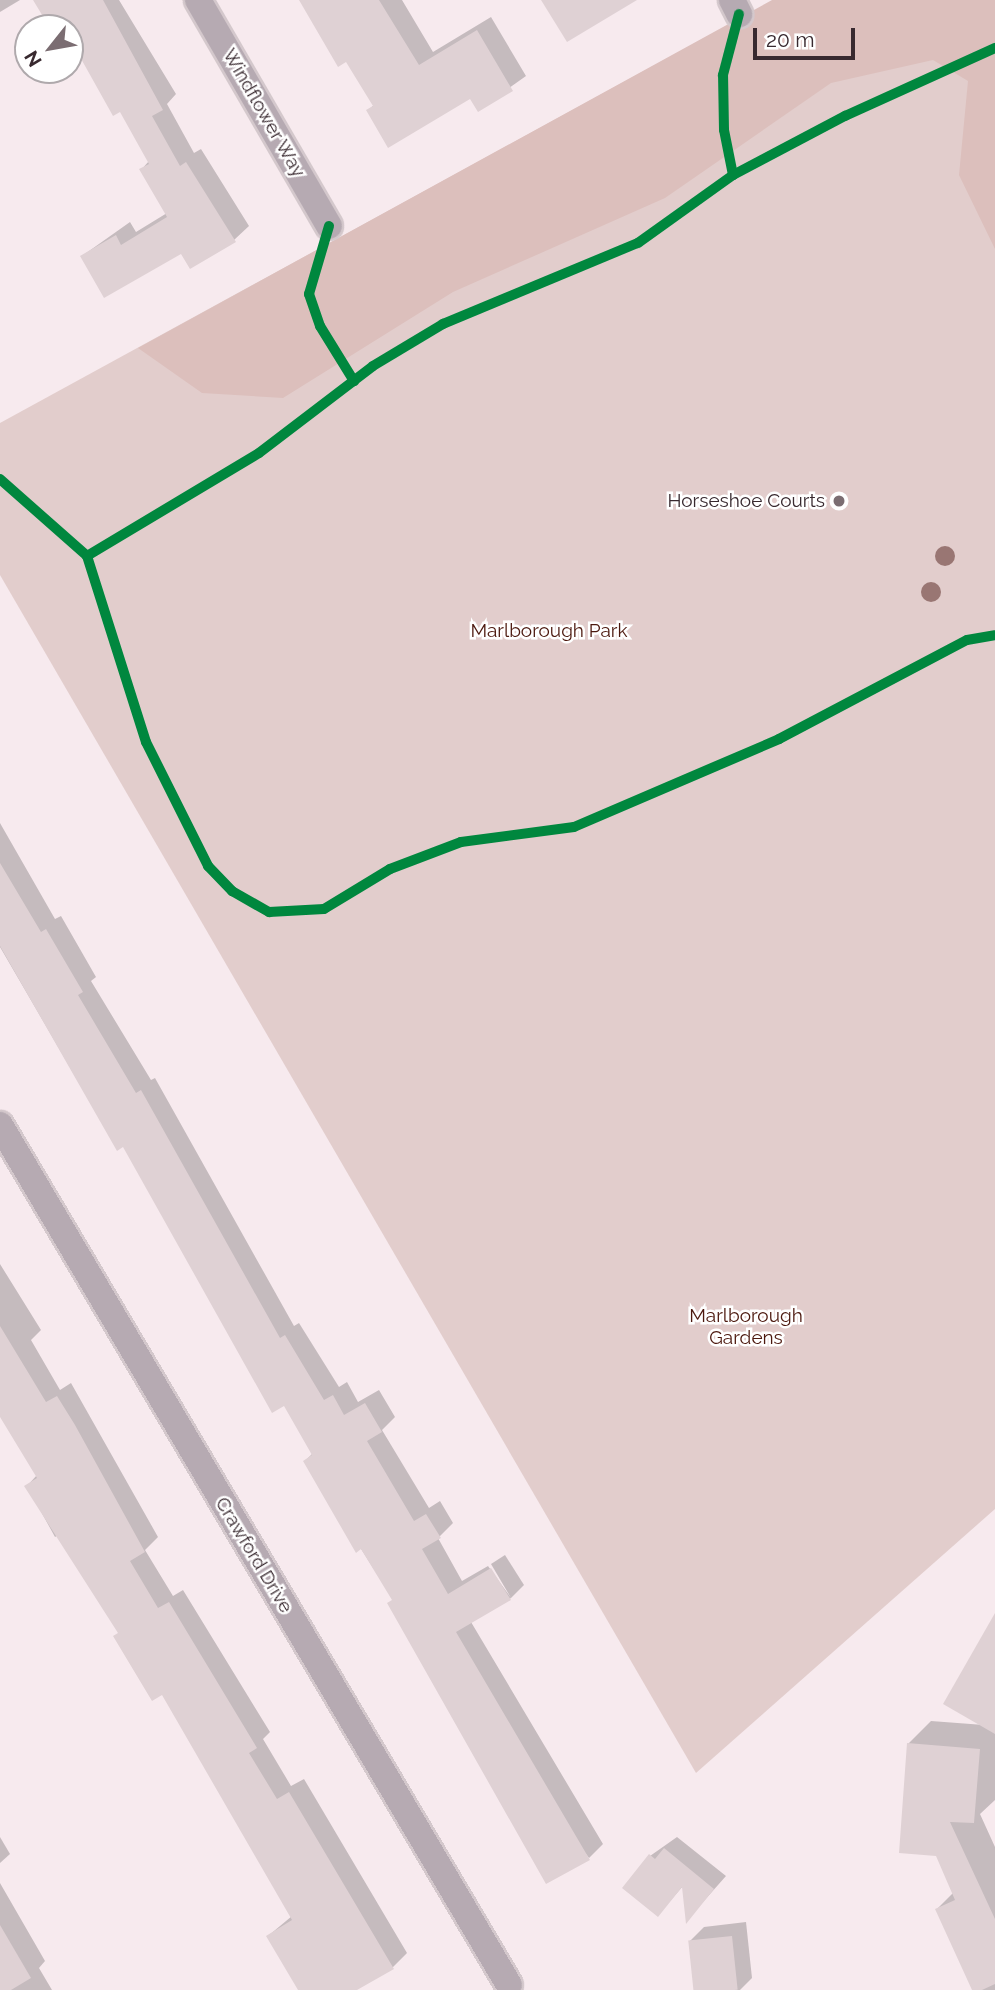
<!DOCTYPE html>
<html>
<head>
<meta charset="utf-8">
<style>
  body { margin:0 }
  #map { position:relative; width:995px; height:1990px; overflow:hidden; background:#f7eaee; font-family:Raleway,sans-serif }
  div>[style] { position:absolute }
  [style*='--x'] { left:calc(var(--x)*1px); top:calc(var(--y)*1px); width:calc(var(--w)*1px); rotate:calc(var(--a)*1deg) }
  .green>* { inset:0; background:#e2cdcc }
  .forest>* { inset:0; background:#dcbfbc }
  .shadow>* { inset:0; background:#0003 }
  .building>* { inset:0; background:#dfd1d4; transform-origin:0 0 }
  .roads { filter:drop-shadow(2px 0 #d4c8cc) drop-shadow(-2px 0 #d4c8cc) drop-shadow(0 2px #d4c8cc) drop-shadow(0 -2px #d4c8cc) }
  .street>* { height:26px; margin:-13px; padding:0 13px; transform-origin:13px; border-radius:13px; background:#b6aab2 }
  .cycleway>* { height:10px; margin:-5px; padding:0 5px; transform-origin:5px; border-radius:5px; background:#00873e }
  .trees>* { width:20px; height:20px; margin:-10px; border-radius:50%; background:#997673 }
  .dots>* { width:19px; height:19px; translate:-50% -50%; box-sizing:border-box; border:4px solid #fff; border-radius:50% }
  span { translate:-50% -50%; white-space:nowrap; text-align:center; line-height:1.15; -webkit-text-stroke:5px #fff; paint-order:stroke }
  .street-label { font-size:19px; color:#38292f }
  .poi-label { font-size:19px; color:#38292f }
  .right { translate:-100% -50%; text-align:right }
  .park-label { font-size:19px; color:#4c180e }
  .north { position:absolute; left:14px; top:14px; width:70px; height:70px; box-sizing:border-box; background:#fff; border:2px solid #afa9ac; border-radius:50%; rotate:239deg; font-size:19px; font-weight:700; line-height:28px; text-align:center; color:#38292f }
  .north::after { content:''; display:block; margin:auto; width:24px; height:32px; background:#7b6d72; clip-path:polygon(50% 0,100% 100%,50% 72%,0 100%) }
  .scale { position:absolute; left:753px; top:28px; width:102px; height:32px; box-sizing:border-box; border:4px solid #38292f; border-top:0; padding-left:9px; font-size:21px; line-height:24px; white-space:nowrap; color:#38292f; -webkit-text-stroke:5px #fff; paint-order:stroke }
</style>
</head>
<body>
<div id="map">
  <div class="green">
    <i style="clip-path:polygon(774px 0,995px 0,995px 1509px,696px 1773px,0 575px,0 423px)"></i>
  </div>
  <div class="forest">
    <i style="clip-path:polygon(772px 0,995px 0,995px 249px,959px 175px,968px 81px,933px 60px,831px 83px,665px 198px,453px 292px,283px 398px,202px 393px,138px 348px)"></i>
  </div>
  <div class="shadow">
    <i style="clip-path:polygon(0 0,20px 0,0 12px)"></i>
    <i style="clip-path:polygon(35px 0,119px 0,176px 94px,167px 104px,194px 153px,201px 149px,249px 226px,234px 240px,181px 252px,82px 256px,130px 222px,136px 232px,167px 213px,141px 170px,149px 161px,120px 110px,70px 35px,70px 28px,52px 28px)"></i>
    <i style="clip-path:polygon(301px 0,402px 0,433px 52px,491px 17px,526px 76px,478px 110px,471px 97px,368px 110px,374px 105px,347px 60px)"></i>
    <i style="clip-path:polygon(0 823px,55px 919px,61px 916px,96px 977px,91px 981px,151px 1080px,155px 1078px,294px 1326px,299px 1323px,339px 1387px,347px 1382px,358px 1402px,379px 1390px,395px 1417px,382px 1430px,429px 1508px,440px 1501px,453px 1523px,438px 1538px,462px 1581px,488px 1566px,511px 1598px,471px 1622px,603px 1844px,589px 1858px,393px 1599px,305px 1461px,313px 1453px,284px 1404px,273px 1411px,123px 1145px,117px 1148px,0 947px)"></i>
    <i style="clip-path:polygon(0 1264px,41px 1330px,31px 1340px,60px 1390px,71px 1383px,158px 1537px,145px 1550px,173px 1596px,183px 1590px,270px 1732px,263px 1739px,291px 1786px,304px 1779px,407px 1953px,393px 1967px,354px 1990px,300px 1990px,268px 1936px,292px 1916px,162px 1692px,119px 1632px,60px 1534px,55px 1537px,27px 1486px,37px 1475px,0 1415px)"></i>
    <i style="clip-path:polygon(505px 1555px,524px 1585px,511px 1598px,491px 1564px)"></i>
    <i style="clip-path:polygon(995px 1619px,995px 1800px,980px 1814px,995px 1847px,995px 1990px,973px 1990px,937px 1909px,954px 1892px,908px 1744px,931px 1721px,984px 1725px)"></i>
    <i style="clip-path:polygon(0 1837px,10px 1854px,0 1863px)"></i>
    <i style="clip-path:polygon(677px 1837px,726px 1876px,687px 1920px,683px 1886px,658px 1915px,650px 1856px)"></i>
    <i style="clip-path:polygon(0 1883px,45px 1961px,39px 1968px,52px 1990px,0 1990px)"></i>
    <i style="clip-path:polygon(746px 1922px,752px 1978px,740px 1990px,695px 1990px,690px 1941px,704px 1927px)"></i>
  </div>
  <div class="building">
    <i style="clip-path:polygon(33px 0,103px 0,163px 110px,152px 116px,180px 166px,186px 162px,236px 242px,190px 269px,181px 254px,104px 298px,80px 256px,116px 235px,121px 245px,167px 217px,139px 169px,149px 164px,120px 112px,113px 116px,70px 39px,70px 28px,50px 28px)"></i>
    <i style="clip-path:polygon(299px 0,379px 0,419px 65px,477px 30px,513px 91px,478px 112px,470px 99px,388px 148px,366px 110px,373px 106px,346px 62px,338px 67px)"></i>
    <i style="clip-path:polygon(541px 0,637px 0,567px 42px)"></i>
    <i style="clip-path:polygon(0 863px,41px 932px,46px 929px,83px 992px,78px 995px,136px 1093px,141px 1090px,280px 1338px,285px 1335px,324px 1400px,333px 1395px,344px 1415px,365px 1403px,382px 1432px,367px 1441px,414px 1521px,426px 1514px,441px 1538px,422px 1549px,448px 1594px,491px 1568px,511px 1600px,456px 1632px,590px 1860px,546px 1884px,387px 1603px,392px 1600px,361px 1549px,356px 1553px,303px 1461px,312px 1455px,284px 1406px,272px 1413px,123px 1147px,117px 1151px,0 946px)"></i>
    <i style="clip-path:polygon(0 1326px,46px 1402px,57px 1396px,75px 1425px,145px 1552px,130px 1561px,158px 1608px,169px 1602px,257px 1748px,249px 1753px,277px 1799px,289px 1792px,394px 1969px,357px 1990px,298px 1990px,266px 1936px,292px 1920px,162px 1695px,152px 1701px,113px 1636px,118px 1633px,24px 1486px,37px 1478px,0 1417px)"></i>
    <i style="clip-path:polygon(995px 1613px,995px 1734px,943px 1704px)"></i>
    <i style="clip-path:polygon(907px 1743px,980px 1749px,974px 1823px,950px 1822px,995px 1919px,995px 1984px,982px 1990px,972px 1990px,935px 1909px,955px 1900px,936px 1856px,899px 1853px)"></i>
    <i style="clip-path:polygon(664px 1848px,714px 1889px,686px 1924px,682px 1887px,658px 1917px,622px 1888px,649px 1854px,655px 1859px)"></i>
    <i style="clip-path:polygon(0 1925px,31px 1978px,11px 1990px,0 1990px)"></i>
    <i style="left:732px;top:1936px;width:54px;height:44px;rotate:84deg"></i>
  </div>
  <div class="roads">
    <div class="street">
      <i style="--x:198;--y:0;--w:261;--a:59.9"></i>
      <i style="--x:732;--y:0;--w:16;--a:63"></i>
      <i style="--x:0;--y:1125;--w:999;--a:59.38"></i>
    </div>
  </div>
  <div class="cycleway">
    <i style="--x:733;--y:175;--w:46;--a:-101.3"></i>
    <i style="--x:724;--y:130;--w:55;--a:-91"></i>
    <i style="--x:723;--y:75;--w:63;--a:-75.3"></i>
    <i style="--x:329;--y:226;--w:71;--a:106.4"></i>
    <i style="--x:309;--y:294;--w:34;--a:71"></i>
    <i style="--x:320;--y:326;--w:65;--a:58.3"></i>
    <i style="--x:0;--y:479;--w:116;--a:41.5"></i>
    <i style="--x:87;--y:556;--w:195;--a:72.4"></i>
    <i style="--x:146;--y:742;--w:139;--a:63.4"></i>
    <i style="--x:208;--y:866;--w:35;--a:46"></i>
    <i style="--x:232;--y:891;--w:43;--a:29.6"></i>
    <i style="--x:269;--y:912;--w:55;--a:-3.1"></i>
    <i style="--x:324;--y:909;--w:77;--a:-31.2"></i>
    <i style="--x:390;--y:869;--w:76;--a:-20.8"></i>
    <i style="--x:461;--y:842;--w:114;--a:-7.6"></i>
    <i style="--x:574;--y:827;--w:223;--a:-23.2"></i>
    <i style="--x:779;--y:739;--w:212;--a:-27.8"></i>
    <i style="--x:967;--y:640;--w:28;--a:-10"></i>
    <i style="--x:87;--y:556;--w:200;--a:-30.9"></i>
    <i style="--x:259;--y:453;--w:143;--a:-37.3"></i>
    <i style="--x:373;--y:366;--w:82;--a:-31"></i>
    <i style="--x:443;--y:324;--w:211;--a:-22.6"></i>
    <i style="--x:638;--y:243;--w:117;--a:-35.6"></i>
    <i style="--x:733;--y:175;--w:127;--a:-27.8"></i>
    <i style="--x:845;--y:116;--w:165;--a:-24.4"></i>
  </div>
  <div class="trees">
    <i style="left:945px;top:556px"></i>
    <i style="left:931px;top:592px"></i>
  </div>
  <div class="dots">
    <i style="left:839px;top:501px;background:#7b6d72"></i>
  </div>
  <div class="street-label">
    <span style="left:264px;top:113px;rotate:60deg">Windflower Way</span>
    <span style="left:254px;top:1555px;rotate:59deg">Crawford Drive</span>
  </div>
  <div class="poi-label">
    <span class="right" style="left:825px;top:501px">Horseshoe Courts</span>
  </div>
  <div class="park-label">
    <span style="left:549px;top:631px">Marlborough Park</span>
    <span style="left:746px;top:1327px">Marlborough<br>Gardens</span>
  </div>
  <div class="north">N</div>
  <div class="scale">20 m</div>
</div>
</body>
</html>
